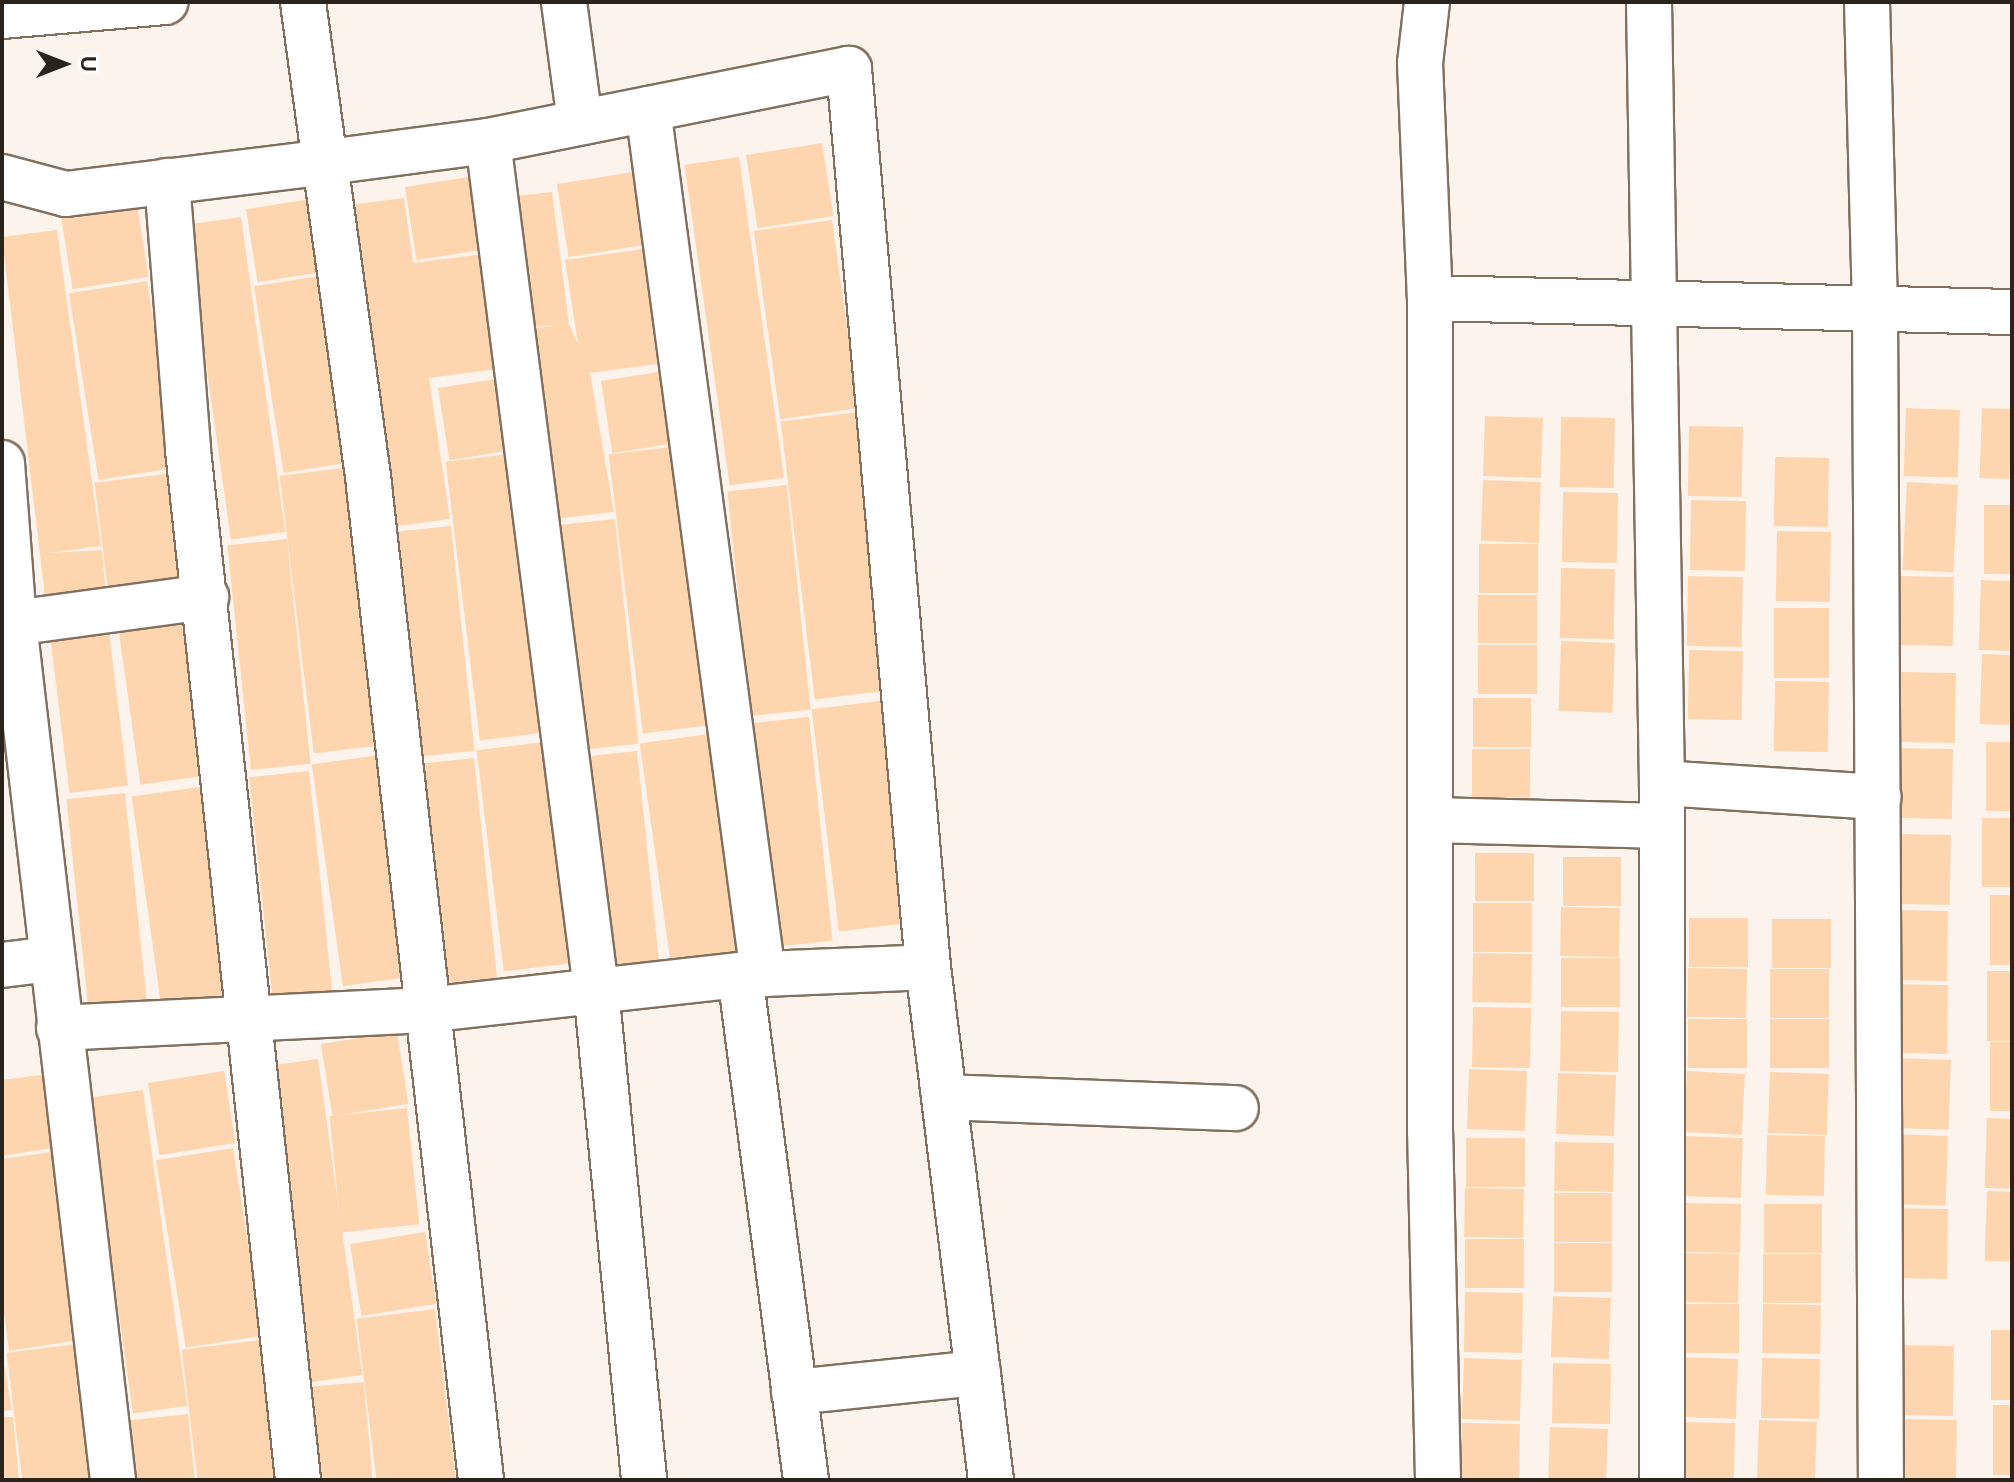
<!DOCTYPE html>
<html>
<head>
<meta charset="utf-8">
<style>
  body { margin:0 }
  #map { position:relative; width:2014px; height:1482px; overflow:hidden; background:#fcf4ec; font-family:Helvetica,sans-serif }
  div>[style] { position:absolute }
  [style*='--x'] { left:calc(var(--x)*1px); top:calc(var(--y)*1px); width:calc(var(--w)*1px); rotate:calc(var(--a)*1deg) }
  .building>* { inset:0; background:#fdd6af; transform-origin:0 0 }
  .roads { filter:drop-shadow(2px 0 #81705f) drop-shadow(-2px 0 #81705f) drop-shadow(0 2px #81705f) drop-shadow(0 -2px #81705f) }
  .minor>* { height:44px; margin:-22px; padding:0 22px; transform-origin:22px; border-radius:22px; background:#fff }
  span { translate:-50% -50%; white-space:nowrap; text-align:center; line-height:1.15; -webkit-text-stroke:7px #fff; paint-order:stroke }
  .frame { position:absolute; inset:0; border:4px solid #2b241d; pointer-events:none }
  .north { position:absolute; left:24px; top:24px; width:80px; height:80px; -webkit-text-stroke:6px #fff; paint-order:stroke; rotate:90deg; font-size:22px; font-weight:700; line-height:32px; text-align:center; color:#2b241d }
  .north::after { content:''; display:block; margin:auto; width:28px; height:36px; background:#2b241d; clip-path:polygon(50% 0,100% 100%,50% 72%,0 100%) }
</style>
</head>
<body>
<div id="map">
  <div class="building">
    <i style="left:822px;top:143px;width:74px;height:77px;rotate:81deg"></i>
    <i style="left:739px;top:157px;width:324px;height:55px;rotate:82deg"></i>
    <i style="left:633px;top:172px;width:74px;height:77px;rotate:81deg"></i>
    <i style="left:481px;top:175px;width:74px;height:77px;rotate:81deg"></i>
    <i style="clip-path:polygon(552px 192px,569px 324px,578px 344px,565px 260px,643px 249px,657px 364px,590px 373px,614px 512px,555px 519px,519px 331px,556px 325px,519px 328px,497px 198px)"></i>
    <i style="left:323px;top:197px;width:74px;height:78px;rotate:81deg"></i>
    <i style="clip-path:polygon(404px 198px,429px 373px,413px 263px,491px 253px,505px 368px,429px 378px,450px 519px,391px 527px,349px 205px)"></i>
    <i style="left:137px;top:204px;width:74px;height:77px;rotate:81deg"></i>
    <i style="left:241px;top:217px;width:318px;height:55px;rotate:82deg"></i>
    <i style="left:832px;top:220px;width:190px;height:79px;rotate:82deg"></i>
    <i style="clip-path:polygon(57px 230px,101px 546px,50px 553px,102px 550px,107px 606px,47px 613px,2px 237px)"></i>
    <i style="left:332px;top:274px;width:189px;height:79px;rotate:81deg"></i>
    <i style="left:147px;top:281px;width:189px;height:79px;rotate:81deg"></i>
    <i style="left:677px;top:369px;width:73px;height:77px;rotate:81deg"></i>
    <i style="left:514px;top:376px;width:73px;height:77px;rotate:81deg"></i>
    <i style="left:1906px;top:408px;width:54px;height:68px;rotate:2deg"></i>
    <i style="left:1982px;top:408px;width:30px;height:70px;rotate:2deg"></i>
    <i style="left:858px;top:412px;width:280px;height:78px;rotate:83deg"></i>
    <i style="left:1485px;top:416px;width:58px;height:60px;rotate:2deg"></i>
    <i style="left:1561px;top:417px;width:54px;height:70px;rotate:1deg"></i>
    <i style="left:1689px;top:426px;width:54px;height:70px;rotate:1deg"></i>
    <i style="left:686px;top:445px;width:281px;height:78px;rotate:83deg"></i>
    <i style="left:524px;top:452px;width:281px;height:79px;rotate:83deg"></i>
    <i style="left:1775px;top:457px;width:54px;height:69px;rotate:1deg"></i>
    <i style="left:358px;top:466px;width:280px;height:79px;rotate:83deg"></i>
    <i style="left:173px;top:473px;width:116px;height:79px;rotate:83deg"></i>
    <i style="left:1483px;top:480px;width:58px;height:61px;rotate:2deg"></i>
    <i style="left:1907px;top:482px;width:51px;height:88px;rotate:3deg"></i>
    <i style="left:787px;top:485px;width:226px;height:60px;rotate:84deg"></i>
    <i style="left:1563px;top:492px;width:55px;height:70px;rotate:1deg"></i>
    <i style="left:1691px;top:500px;width:55px;height:70px;rotate:1deg"></i>
    <i style="left:1984px;top:505px;width:28px;height:69px"></i>
    <i style="left:615px;top:519px;width:226px;height:60px;rotate:84deg"></i>
    <i style="left:451px;top:526px;width:226px;height:58px;rotate:84deg"></i>
    <i style="left:1777px;top:531px;width:54px;height:70px;rotate:1deg"></i>
    <i style="left:287px;top:539px;width:226px;height:60px;rotate:84deg"></i>
    <i style="left:1479px;top:544px;width:59px;height:49px"></i>
    <i style="left:1561px;top:568px;width:54px;height:70px;rotate:1deg"></i>
    <i style="left:1688px;top:576px;width:55px;height:70px;rotate:1deg"></i>
    <i style="left:1899px;top:576px;width:55px;height:69px;rotate:1deg"></i>
    <i style="left:1981px;top:580px;width:31px;height:70px;rotate:2deg"></i>
    <i style="left:1478px;top:595px;width:59px;height:48px"></i>
    <i style="left:1774px;top:608px;width:55px;height:70px"></i>
    <i style="left:192px;top:613px;width:163px;height:75px;rotate:82deg"></i>
    <i style="left:107px;top:615px;width:172px;height:59px;rotate:83deg"></i>
    <i style="left:1561px;top:641px;width:54px;height:70px;rotate:2deg"></i>
    <i style="left:1478px;top:645px;width:59px;height:49px"></i>
    <i style="left:1689px;top:650px;width:54px;height:69px;rotate:1deg"></i>
    <i style="left:1982px;top:654px;width:30px;height:70px;rotate:2deg"></i>
    <i style="left:1901px;top:672px;width:55px;height:70px;rotate:1deg"></i>
    <i style="left:1775px;top:681px;width:54px;height:70px;rotate:1deg"></i>
    <i style="left:1473px;top:698px;width:58px;height:49px"></i>
    <i style="left:887px;top:700px;width:224px;height:76px;rotate:83deg"></i>
    <i style="left:809px;top:717px;width:225px;height:60px;rotate:84deg"></i>
    <i style="left:715px;top:733px;width:224px;height:76px;rotate:82deg"></i>
    <i style="left:552px;top:741px;width:223px;height:76px;rotate:83deg"></i>
    <i style="left:1986px;top:742px;width:26px;height:69px"></i>
    <i style="left:1898px;top:748px;width:55px;height:70px;rotate:1deg"></i>
    <i style="left:1472px;top:749px;width:58px;height:48px"></i>
    <i style="left:637px;top:751px;width:225px;height:59px;rotate:84deg"></i>
    <i style="left:386px;top:754px;width:224px;height:75px;rotate:82deg"></i>
    <i style="left:474px;top:758px;width:225px;height:59px;rotate:84deg"></i>
    <i style="left:309px;top:771px;width:225px;height:60px;rotate:84deg"></i>
    <i style="left:206px;top:786px;width:223px;height:75px;rotate:82deg"></i>
    <i style="left:125px;top:793px;width:226px;height:59px;rotate:84deg"></i>
    <i style="left:1982px;top:818px;width:30px;height:69px"></i>
    <i style="left:1897px;top:834px;width:54px;height:70px;rotate:1deg"></i>
    <i style="left:1475px;top:853px;width:59px;height:48px"></i>
    <i style="left:1563px;top:857px;width:58px;height:49px"></i>
    <i style="left:1990px;top:895px;width:22px;height:70px"></i>
    <i style="left:1473px;top:903px;width:59px;height:49px"></i>
    <i style="left:1561px;top:907px;width:59px;height:49px;rotate:1deg"></i>
    <i style="left:1894px;top:910px;width:54px;height:70px;rotate:1deg"></i>
    <i style="left:1689px;top:918px;width:59px;height:49px"></i>
    <i style="left:1772px;top:919px;width:59px;height:49px"></i>
    <i style="left:1473px;top:953px;width:59px;height:49px;rotate:1deg"></i>
    <i style="left:1561px;top:958px;width:59px;height:49px"></i>
    <i style="left:1688px;top:968px;width:59px;height:49px;rotate:1deg"></i>
    <i style="left:1770px;top:969px;width:59px;height:49px"></i>
    <i style="left:1987px;top:971px;width:25px;height:70px"></i>
    <i style="left:1894px;top:984px;width:54px;height:69px;rotate:1deg"></i>
    <i style="left:1473px;top:1007px;width:58px;height:60px;rotate:1deg"></i>
    <i style="left:1561px;top:1011px;width:58px;height:60px;rotate:1deg"></i>
    <i style="left:1688px;top:1019px;width:59px;height:49px"></i>
    <i style="left:1770px;top:1019px;width:59px;height:49px"></i>
    <i style="left:397px;top:1032px;width:73px;height:77px;rotate:81deg"></i>
    <i style="left:1990px;top:1042px;width:22px;height:69px"></i>
    <i style="left:1897px;top:1058px;width:54px;height:70px;rotate:2deg"></i>
    <i style="left:318px;top:1059px;width:319px;height:56px;rotate:82deg"></i>
    <i style="left:1469px;top:1069px;width:58px;height:60px;rotate:2deg"></i>
    <i style="left:224px;top:1071px;width:73px;height:77px;rotate:81deg"></i>
    <i style="left:1687px;top:1071px;width:58px;height:61px;rotate:3deg"></i>
    <i style="left:1770px;top:1072px;width:59px;height:61px;rotate:2deg"></i>
    <i style="left:1558px;top:1073px;width:58px;height:61px;rotate:2deg"></i>
    <i style="clip-path:polygon(49px 1074px,60px 1147px,2px 1156px,2px 1080px)"></i>
    <i style="left:143px;top:1090px;width:319px;height:55px;rotate:82deg"></i>
    <i style="left:407px;top:1108px;width:117px;height:78px;rotate:84deg"></i>
    <i style="left:1987px;top:1118px;width:25px;height:70px;rotate:2deg"></i>
    <i style="left:1894px;top:1134px;width:54px;height:70px;rotate:2deg"></i>
    <i style="left:1767px;top:1135px;width:58px;height:60px;rotate:1deg"></i>
    <i style="left:1685px;top:1136px;width:58px;height:60px;rotate:2deg"></i>
    <i style="left:1466px;top:1138px;width:59px;height:49px"></i>
    <i style="left:1555px;top:1142px;width:59px;height:49px;rotate:1deg"></i>
    <i style="left:233px;top:1148px;width:190px;height:78px;rotate:81deg"></i>
    <i style="clip-path:polygon(59px 1151px,86px 1339px,9px 1351px,2px 1297px,2px 1159px)"></i>
    <i style="left:1465px;top:1188px;width:59px;height:49px;rotate:1deg"></i>
    <i style="left:1987px;top:1191px;width:25px;height:70px;rotate:2deg"></i>
    <i style="left:1554px;top:1193px;width:58px;height:49px"></i>
    <i style="left:1682px;top:1203px;width:59px;height:49px;rotate:1deg"></i>
    <i style="left:1764px;top:1204px;width:58px;height:49px"></i>
    <i style="left:1894px;top:1208px;width:54px;height:70px;rotate:1deg"></i>
    <i style="left:425px;top:1232px;width:73px;height:76px;rotate:81deg"></i>
    <i style="left:1465px;top:1239px;width:59px;height:49px"></i>
    <i style="left:1554px;top:1243px;width:58px;height:49px"></i>
    <i style="left:1680px;top:1253px;width:59px;height:49px;rotate:1deg"></i>
    <i style="left:1763px;top:1254px;width:58px;height:49px"></i>
    <i style="left:1465px;top:1292px;width:58px;height:60px;rotate:1deg"></i>
    <i style="left:1553px;top:1296px;width:58px;height:61px;rotate:2deg"></i>
    <i style="left:1680px;top:1304px;width:59px;height:49px"></i>
    <i style="left:1763px;top:1304px;width:58px;height:49px;rotate:1deg"></i>
    <i style="left:435px;top:1309px;width:172px;height:79px;rotate:83deg"></i>
    <i style="left:1991px;top:1330px;width:21px;height:70px"></i>
    <i style="left:260px;top:1340px;width:141px;height:79px;rotate:83deg"></i>
    <i style="left:85px;top:1343px;width:138px;height:79px;rotate:83deg"></i>
    <i style="left:1899px;top:1345px;width:55px;height:70px;rotate:1deg"></i>
    <i style="clip-path:polygon(2px 1352px,12px 1410px,2px 1411px)"></i>
    <i style="left:1680px;top:1357px;width:58px;height:60px;rotate:2deg"></i>
    <i style="left:1464px;top:1358px;width:58px;height:61px;rotate:2deg"></i>
    <i style="left:1762px;top:1358px;width:58px;height:60px;rotate:1deg"></i>
    <i style="left:1553px;top:1363px;width:58px;height:60px;rotate:1deg"></i>
    <i style="left:364px;top:1382px;width:98px;height:60px;rotate:85deg"></i>
    <i style="left:1993px;top:1405px;width:19px;height:70px"></i>
    <i style="left:188px;top:1414px;width:66px;height:59px;rotate:84deg"></i>
    <i style="clip-path:polygon(2px 1417px,13px 1417px,19px 1480px,2px 1480px)"></i>
    <i style="left:1902px;top:1419px;width:55px;height:61px;rotate:1deg"></i>
    <i style="left:1759px;top:1420px;width:58px;height:60px;rotate:2deg"></i>
    <i style="left:1677px;top:1422px;width:58px;height:58px;rotate:1deg"></i>
    <i style="left:1462px;top:1423px;width:58px;height:57px;rotate:1deg"></i>
    <i style="left:1550px;top:1427px;width:58px;height:53px;rotate:2deg"></i>
  </div>
  <div class="roads">
    <div class="minor">
      <i style="--x:303;--y:2;--w:488;--a:82.2"></i>
      <i style="--x:369;--y:486;--w:1000;--a:83.57"></i>
      <i style="--x:564;--y:2;--w:121;--a:82.4"></i>
      <i style="--x:1427;--y:2;--w:61;--a:96.5"></i>
      <i style="--x:1420;--y:63;--w:235;--a:87.6"></i>
      <i style="--x:1649;--y:2;--w:781;--a:89.05"></i>
      <i style="--x:1662;--y:783;--w:697;--a:90"></i>
      <i style="--x:1867;--y:2;--w:307;--a:88.5"></i>
      <i style="--x:1875;--y:309;--w:1171;--a:89.71"></i>
      <i style="--x:2;--y:16;--w:164;--a:-4.9"></i>
      <i style="--x:648;--y:109;--w:873;--a:82.43"></i>
      <i style="--x:488;--y:141;--w:855;--a:82.74"></i>
      <i style="--x:596;--y:989;--w:493;--a:84.4"></i>
      <i style="--x:2;--y:177;--w:66;--a:14.9"></i>
      <i style="--x:66;--y:194;--w:264;--a:-7"></i>
      <i style="--x:328;--y:162;--w:161;--a:-7.5"></i>
      <i style="--x:488;--y:141;--w:368;--a:-11.3"></i>
      <i style="--x:849;--y:69;--w:901;--a:84.97"></i>
      <i style="--x:928;--y:967;--w:517;--a:83"></i>
      <i style="--x:167;--y:181;--w:270;--a:85.5"></i>
      <i style="--x:188;--y:450;--w:1036;--a:83.9"></i>
      <i style="--x:2;--y:463;--w:160;--a:85.7"></i>
      <i style="--x:14;--y:623;--w:863;--a:83.41"></i>
      <i style="--x:14;--y:623;--w:194;--a:-7.7"></i>
      <i style="--x:1662;--y:783;--w:217;--a:3.7"></i>
      <i style="--x:1433;--y:820;--w:229;--a:1.5"></i>
      <i style="--x:2;--y:965;--w:49;--a:-7"></i>
      <i style="--x:740;--y:975;--w:509;--a:82.55"></i>
      <i style="--x:59;--y:1028;--w:367;--a:-2.8"></i>
      <i style="--x:426;--y:1010;--w:316;--a:-6.4"></i>
      <i style="--x:740;--y:975;--w:188;--a:-2.4"></i>
      <i style="--x:945;--y:1097;--w:291;--a:2.2"></i>
      <i style="--x:794;--y:1392;--w:185;--a:-5.9"></i>
      <i style="--x:1438;--y:1480;--w:348;--a:-91.3"></i>
      <i style="--x:1430;--y:1132;--w:834;--a:-90"></i>
      <i style="--x:1430;--y:298;--w:582;--a:1.38"></i>
    </div>
  </div>
  <div class="frame"></div>
  <div class="north">U</div>
</div>
</body>
</html>
